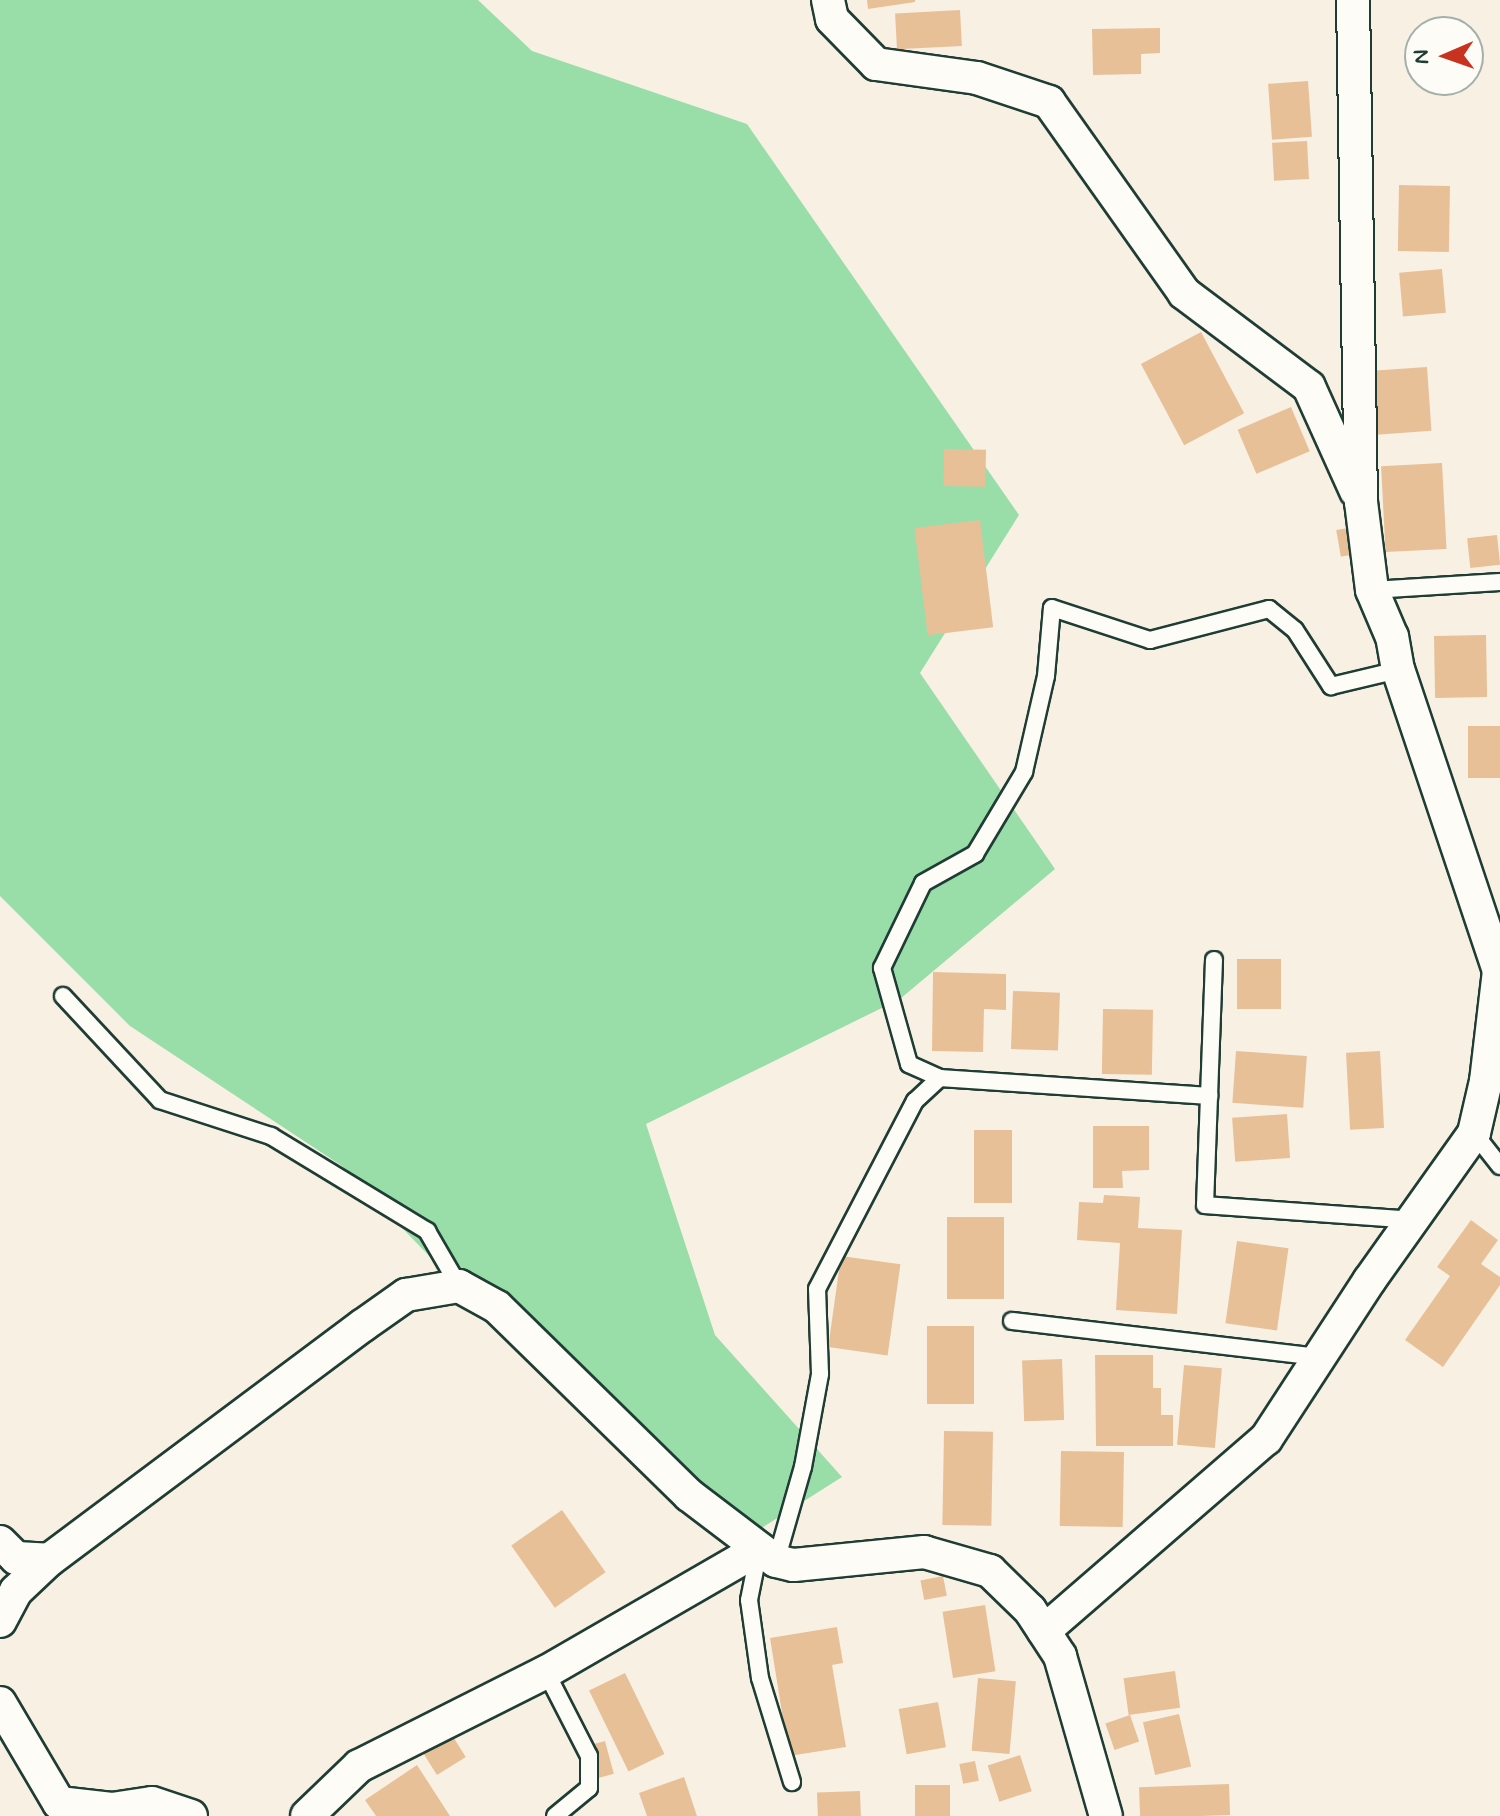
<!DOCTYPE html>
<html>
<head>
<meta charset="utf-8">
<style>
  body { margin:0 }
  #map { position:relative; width:1500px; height:1816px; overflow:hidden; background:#f9f0e4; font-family:Mynerve,sans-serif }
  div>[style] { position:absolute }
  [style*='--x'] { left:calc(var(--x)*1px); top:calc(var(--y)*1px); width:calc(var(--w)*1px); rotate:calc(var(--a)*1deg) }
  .green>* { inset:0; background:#99dda8 }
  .building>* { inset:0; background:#e7c097; transform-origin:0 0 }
  .roads { filter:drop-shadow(2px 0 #1f3d34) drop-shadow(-2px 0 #1f3d34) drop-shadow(0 2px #1f3d34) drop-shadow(0 -2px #1f3d34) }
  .service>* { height:16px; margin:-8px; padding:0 8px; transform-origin:8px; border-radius:8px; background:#fdfcf7 }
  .minor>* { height:32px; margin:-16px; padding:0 16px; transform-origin:16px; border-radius:16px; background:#fdfcf7 }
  span { translate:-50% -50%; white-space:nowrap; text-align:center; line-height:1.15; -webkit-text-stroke:6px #fdfcf7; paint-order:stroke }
  .north { position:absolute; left:1404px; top:16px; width:80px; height:80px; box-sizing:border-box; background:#fdfcf7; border:2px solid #a4b0a9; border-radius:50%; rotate:268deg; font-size:22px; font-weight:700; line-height:32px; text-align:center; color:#1f3d34 }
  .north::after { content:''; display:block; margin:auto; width:28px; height:36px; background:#c8321e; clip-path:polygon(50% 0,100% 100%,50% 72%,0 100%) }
</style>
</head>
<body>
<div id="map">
  <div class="green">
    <i style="clip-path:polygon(0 0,478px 0,532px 51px,747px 124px,1019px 515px,920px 673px,1055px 869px,900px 999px,646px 1124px,715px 1335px,842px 1477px,730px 1548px,535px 1365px,342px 1166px,130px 1026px,0 896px)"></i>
  </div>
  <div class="building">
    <i style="clip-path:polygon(867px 0,915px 0,915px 2px,868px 9px)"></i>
    <i style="left:960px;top:10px;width:36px;height:65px;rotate:87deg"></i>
    <i style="clip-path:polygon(1160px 28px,1160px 53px,1141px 54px,1141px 74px,1093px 75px,1092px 29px)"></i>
    <i style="left:1308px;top:81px;width:56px;height:40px;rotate:86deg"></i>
    <i style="left:1307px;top:141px;width:38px;height:35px;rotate:87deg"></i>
    <i style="left:1399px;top:185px;width:51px;height:66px;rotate:1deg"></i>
    <i style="left:1442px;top:269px;width:44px;height:43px;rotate:85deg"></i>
    <i style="left:1201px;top:332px;width:92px;height:68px;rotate:62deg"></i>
    <i style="left:1427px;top:367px;width:64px;height:55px;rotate:86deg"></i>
    <i style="left:1291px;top:407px;width:48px;height:58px;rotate:67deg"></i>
    <i style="left:944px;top:449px;width:42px;height:37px;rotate:1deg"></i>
    <i style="left:1442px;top:463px;width:86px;height:61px;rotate:87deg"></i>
    <i style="left:980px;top:520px;width:108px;height:66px;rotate:83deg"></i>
    <i style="left:1348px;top:528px;width:27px;height:12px;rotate:80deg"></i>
    <i style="left:1497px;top:535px;width:30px;height:30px;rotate:84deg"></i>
    <i style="left:1486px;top:635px;width:62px;height:52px;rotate:89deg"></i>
    <i style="left:1500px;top:726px;width:52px;height:32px;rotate:90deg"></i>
    <i style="left:1237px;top:959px;width:44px;height:50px"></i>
    <i style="clip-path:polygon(933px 972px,1006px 974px,1006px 1010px,984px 1009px,983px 1052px,932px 1051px)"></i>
    <i style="left:1013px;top:991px;width:47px;height:58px;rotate:2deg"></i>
    <i style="left:1103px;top:1009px;width:50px;height:65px;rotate:1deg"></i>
    <i style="left:1236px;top:1051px;width:71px;height:52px;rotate:4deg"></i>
    <i style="left:1380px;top:1051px;width:77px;height:34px;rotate:87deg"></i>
    <i style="left:1287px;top:1114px;width:44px;height:55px;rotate:86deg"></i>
    <i style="clip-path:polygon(1093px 1126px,1149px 1126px,1149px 1170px,1122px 1171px,1123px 1188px,1093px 1188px)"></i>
    <i style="left:974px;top:1130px;width:38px;height:73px"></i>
    <i style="clip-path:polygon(1104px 1195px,1140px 1197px,1138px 1228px,1182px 1230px,1177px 1314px,1116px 1310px,1120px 1243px,1077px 1240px,1079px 1202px,1103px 1203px)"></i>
    <i style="left:947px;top:1217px;width:57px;height:82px"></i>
    <i style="clip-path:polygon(1471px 1220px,1498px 1240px,1481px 1264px,1500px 1277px,1500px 1285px,1443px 1367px,1405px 1340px,1450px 1276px,1437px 1267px)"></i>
    <i style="left:1237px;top:1241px;width:52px;height:83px;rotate:8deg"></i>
    <i style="left:841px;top:1256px;width:60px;height:92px;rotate:8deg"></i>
    <i style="left:974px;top:1326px;width:78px;height:47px;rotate:90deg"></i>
    <i style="clip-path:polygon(1095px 1355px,1153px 1355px,1153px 1388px,1161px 1388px,1161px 1415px,1173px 1415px,1173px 1446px,1096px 1446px)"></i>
    <i style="left:1062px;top:1359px;width:61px;height:40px;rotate:88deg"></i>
    <i style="left:1184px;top:1365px;width:38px;height:80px;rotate:5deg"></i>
    <i style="left:944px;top:1431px;width:49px;height:94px;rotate:1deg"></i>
    <i style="left:1061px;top:1451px;width:63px;height:75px;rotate:1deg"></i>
    <i style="left:562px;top:1510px;width:76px;height:62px;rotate:55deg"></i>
    <i style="left:943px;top:1576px;width:20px;height:23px;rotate:79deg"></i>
    <i style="left:985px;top:1605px;width:67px;height:43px;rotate:81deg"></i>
    <i style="clip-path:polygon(837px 1627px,843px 1663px,832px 1665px,846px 1747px,789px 1756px,770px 1638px)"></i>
    <i style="left:1175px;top:1671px;width:37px;height:52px;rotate:82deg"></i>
    <i style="left:625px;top:1673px;width:90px;height:40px;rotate:64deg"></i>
    <i style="left:978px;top:1678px;width:38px;height:73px;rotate:5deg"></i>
    <i style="left:938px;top:1702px;width:46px;height:40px;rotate:80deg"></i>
    <i style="left:1179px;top:1714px;width:54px;height:37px;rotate:77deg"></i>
    <i style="left:1130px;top:1715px;width:28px;height:26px;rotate:71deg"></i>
    <i style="left:452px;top:1735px;width:26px;height:34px;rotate:58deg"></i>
    <i style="left:605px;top:1741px;width:34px;height:16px;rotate:75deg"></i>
    <i style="left:1020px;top:1755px;width:38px;height:34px;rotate:72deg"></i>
    <i style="left:975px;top:1761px;width:20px;height:16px;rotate:79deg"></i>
    <i style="clip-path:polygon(417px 1765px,450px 1816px,376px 1816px,365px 1800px)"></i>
    <i style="clip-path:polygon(684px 1777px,697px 1816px,647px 1816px,639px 1793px)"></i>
    <i style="left:1229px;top:1784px;width:31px;height:90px;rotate:88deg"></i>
    <i style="left:915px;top:1785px;width:35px;height:31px"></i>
    <i style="left:860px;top:1791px;width:25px;height:43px;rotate:88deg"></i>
  </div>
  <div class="roads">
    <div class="service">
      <i style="--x:1372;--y:590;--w:128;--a:-3.6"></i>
      <i style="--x:1214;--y:960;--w:245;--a:92.1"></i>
      <i style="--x:1205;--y:1205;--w:209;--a:4.1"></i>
      <i style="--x:63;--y:996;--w:142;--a:47"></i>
      <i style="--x:160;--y:1100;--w:117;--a:18"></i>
      <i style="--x:271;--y:1136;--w:183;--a:31.3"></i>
      <i style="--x:427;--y:1231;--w:64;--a:59.8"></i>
      <i style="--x:940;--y:1078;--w:34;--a:-156"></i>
      <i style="--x:909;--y:1064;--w:100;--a:-105.7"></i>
      <i style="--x:882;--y:968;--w:94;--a:-64.2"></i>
      <i style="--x:923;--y:883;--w:60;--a:-29.1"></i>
      <i style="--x:975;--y:854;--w:96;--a:-59.1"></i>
      <i style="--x:1024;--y:772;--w:98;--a:-77.1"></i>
      <i style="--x:1046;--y:676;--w:68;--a:-85"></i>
      <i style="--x:1052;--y:608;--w:103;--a:18.1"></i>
      <i style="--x:1150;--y:640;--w:123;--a:-14.6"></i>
      <i style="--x:1269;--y:609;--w:33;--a:39"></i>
      <i style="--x:1295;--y:630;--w:67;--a:57.3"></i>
      <i style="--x:1331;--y:686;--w:69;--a:-13.4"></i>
      <i style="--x:1474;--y:1133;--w:42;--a:51.8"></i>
      <i style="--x:1012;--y:1321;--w:309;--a:6.7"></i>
      <i style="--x:759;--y:1550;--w:51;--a:101.3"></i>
      <i style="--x:749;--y:1600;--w:79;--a:82"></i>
      <i style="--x:760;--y:1678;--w:109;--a:72.9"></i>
      <i style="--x:776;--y:1561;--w:98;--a:-74"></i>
      <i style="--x:803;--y:1467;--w:95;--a:-79.6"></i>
      <i style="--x:820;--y:1374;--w:85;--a:-92"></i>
      <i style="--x:817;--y:1289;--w:212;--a:-62.5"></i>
      <i style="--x:915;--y:1101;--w:34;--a:-43"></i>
      <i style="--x:940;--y:1078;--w:270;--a:3.8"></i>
      <i style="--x:546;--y:1672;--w:94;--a:62.9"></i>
      <i style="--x:589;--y:1756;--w:32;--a:90"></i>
      <i style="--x:589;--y:1788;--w:44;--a:140.5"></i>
    </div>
    <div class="minor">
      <i style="--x:828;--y:0;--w:19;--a:78"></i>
      <i style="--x:832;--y:19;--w:63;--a:45.6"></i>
      <i style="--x:876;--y:64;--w:102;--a:7.9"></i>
      <i style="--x:977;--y:78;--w:76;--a:18.4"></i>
      <i style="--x:1049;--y:102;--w:234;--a:54.7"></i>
      <i style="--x:1184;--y:293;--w:156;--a:36.9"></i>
      <i style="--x:1309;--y:387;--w:114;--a:65.7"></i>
      <i style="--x:0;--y:1542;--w:23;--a:45"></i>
      <i style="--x:16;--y:1558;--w:33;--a:3"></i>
      <i style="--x:0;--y:1621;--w:34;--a:-62"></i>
      <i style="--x:16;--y:1591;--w:45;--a:-43.2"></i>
      <i style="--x:49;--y:1560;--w:391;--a:-36.8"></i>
      <i style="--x:362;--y:1326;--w:54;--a:-35.2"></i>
      <i style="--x:406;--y:1295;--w:54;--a:-9.6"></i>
      <i style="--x:459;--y:1286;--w:43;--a:28.9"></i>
      <i style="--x:497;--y:1307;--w:269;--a:44.4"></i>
      <i style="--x:689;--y:1495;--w:109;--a:37.2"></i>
      <i style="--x:776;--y:1561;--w:18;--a:13"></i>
      <i style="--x:794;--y:1565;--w:131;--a:-5.7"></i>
      <i style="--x:924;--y:1552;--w:69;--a:16.1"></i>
      <i style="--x:990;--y:1571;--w:56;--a:44.3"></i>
      <i style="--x:1030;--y:1610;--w:55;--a:56.9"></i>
      <i style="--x:1060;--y:1656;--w:166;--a:74"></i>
      <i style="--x:1044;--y:1631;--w:294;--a:-40.9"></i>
      <i style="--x:1266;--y:1439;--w:189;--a:-56.9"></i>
      <i style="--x:1369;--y:1281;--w:181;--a:-54.6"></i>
      <i style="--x:1474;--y:1133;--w:53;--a:-77"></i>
      <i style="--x:1486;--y:1081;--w:111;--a:-83.3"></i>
      <i style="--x:1499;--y:971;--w:317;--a:-108.5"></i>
      <i style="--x:1398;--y:670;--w:34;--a:-100"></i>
      <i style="--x:1392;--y:637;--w:51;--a:-113.1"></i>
      <i style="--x:1372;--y:590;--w:89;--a:-97.1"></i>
      <i style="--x:1361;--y:502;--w:502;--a:-90.91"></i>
      <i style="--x:0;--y:1703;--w:116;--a:59.5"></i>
      <i style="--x:59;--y:1803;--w:53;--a:6.5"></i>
      <i style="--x:112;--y:1809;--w:40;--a:-8.5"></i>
      <i style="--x:152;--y:1803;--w:41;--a:18.4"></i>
      <i style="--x:307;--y:1816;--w:72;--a:-43.9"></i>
      <i style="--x:359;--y:1766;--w:209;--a:-26.7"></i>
      <i style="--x:546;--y:1672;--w:246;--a:-30"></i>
    </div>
  </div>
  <div class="north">N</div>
</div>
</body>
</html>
